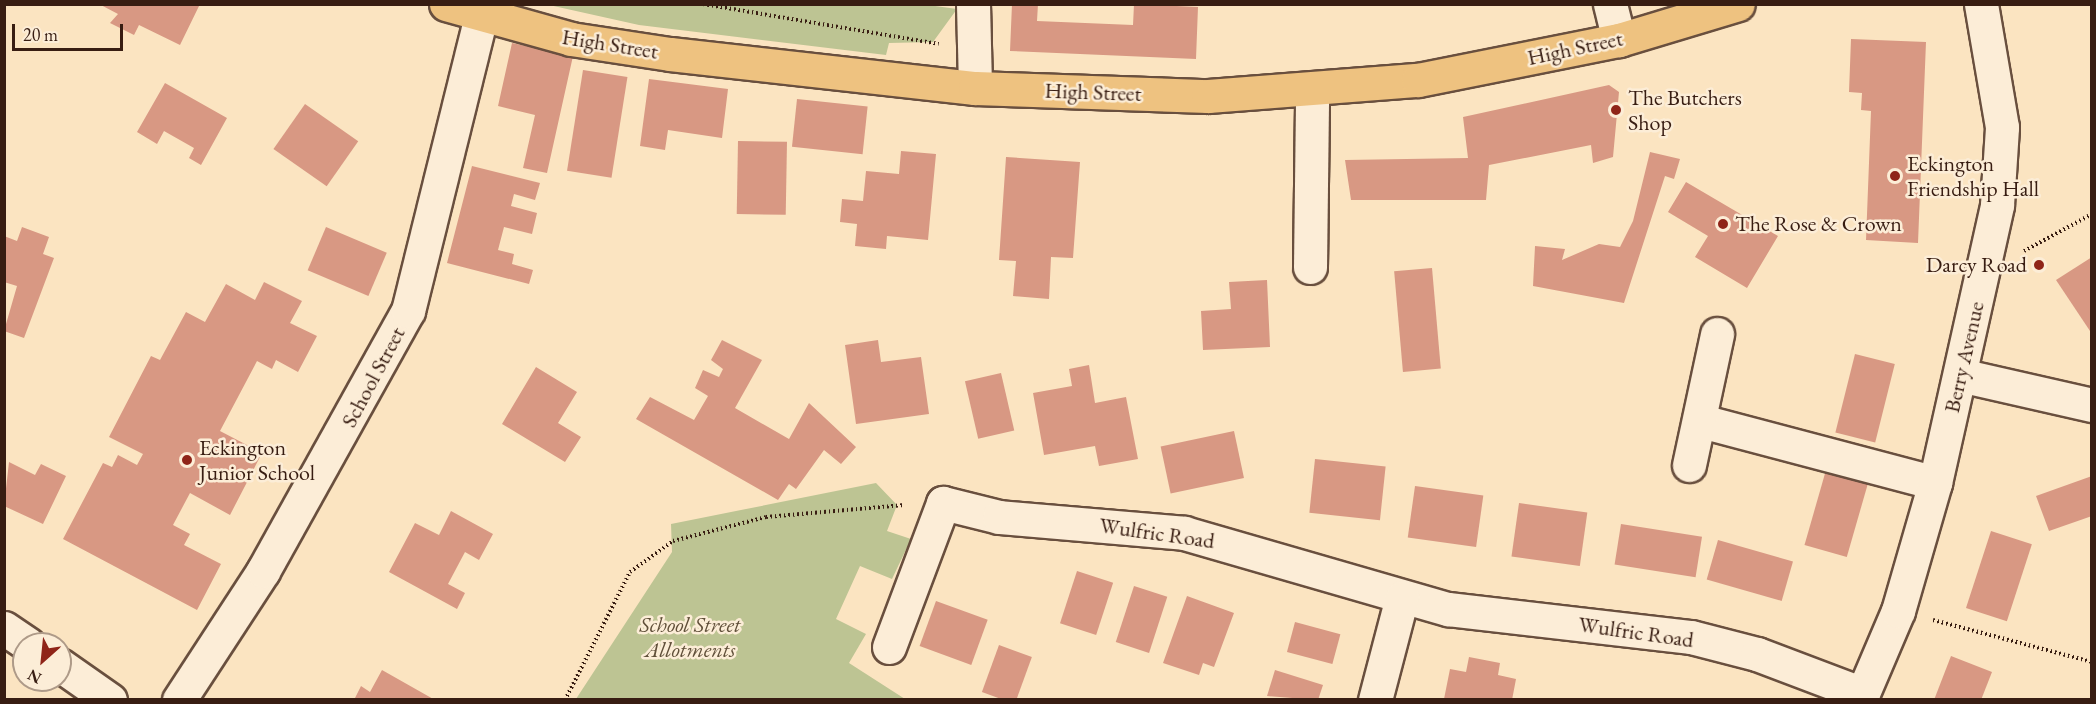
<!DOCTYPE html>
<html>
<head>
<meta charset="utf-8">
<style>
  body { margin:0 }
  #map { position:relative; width:2096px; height:704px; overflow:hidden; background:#fbe4c1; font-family:"EB Garamond",serif }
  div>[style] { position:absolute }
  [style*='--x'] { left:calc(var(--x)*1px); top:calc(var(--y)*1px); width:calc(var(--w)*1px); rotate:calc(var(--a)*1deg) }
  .green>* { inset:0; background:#bdc493 }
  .building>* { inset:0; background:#d89883; transform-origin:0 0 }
  .path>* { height:4px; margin-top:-2px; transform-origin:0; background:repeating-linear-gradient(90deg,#381d12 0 1.5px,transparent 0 4.5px) }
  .roads { filter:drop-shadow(2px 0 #694f3e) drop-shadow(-2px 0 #694f3e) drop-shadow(0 2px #694f3e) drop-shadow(0 -2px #694f3e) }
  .minor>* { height:33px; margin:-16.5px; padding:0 16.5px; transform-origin:16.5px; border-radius:16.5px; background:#fcedd7 }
  .major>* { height:33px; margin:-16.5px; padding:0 16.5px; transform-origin:16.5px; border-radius:16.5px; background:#eec280 }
  .dots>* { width:16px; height:16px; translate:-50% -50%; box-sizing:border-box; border:3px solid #fcedd7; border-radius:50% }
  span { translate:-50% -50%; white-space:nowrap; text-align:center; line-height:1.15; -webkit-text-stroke:5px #fcedd7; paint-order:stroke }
  .street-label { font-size:22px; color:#381d12 }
  .poi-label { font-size:22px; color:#381d12 }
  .left { translate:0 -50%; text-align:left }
  .right { translate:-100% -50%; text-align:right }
  .park-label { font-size:22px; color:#604f39; font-style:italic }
  .frame { position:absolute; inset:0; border:6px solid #381d12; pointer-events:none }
  .north { position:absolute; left:12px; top:632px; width:60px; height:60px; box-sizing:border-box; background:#fcedd7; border:2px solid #ae9a88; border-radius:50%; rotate:207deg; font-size:16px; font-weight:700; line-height:24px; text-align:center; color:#381d12 }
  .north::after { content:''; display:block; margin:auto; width:21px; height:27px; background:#8f2418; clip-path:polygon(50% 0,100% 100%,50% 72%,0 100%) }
  .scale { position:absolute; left:12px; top:24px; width:111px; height:27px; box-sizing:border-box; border:3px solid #381d12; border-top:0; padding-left:8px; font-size:18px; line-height:21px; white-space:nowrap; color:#381d12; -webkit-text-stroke:4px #fcedd7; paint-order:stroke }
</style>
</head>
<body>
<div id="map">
  <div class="green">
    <i style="clip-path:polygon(928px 5px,957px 9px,933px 42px,889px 43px,886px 55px,639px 25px,549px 5px)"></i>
    <i style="clip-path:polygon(876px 483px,897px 505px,887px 531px,911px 539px,892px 579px,860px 566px,836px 619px,866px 634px,849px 663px,905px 699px,576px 699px,672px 552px,671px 524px)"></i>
  </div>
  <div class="building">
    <i style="clip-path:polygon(99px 4px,200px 4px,180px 45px,139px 25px,134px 35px,110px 23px,118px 14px)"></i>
    <i style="clip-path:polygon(1012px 4px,1038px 4px,1037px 21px,1133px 25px,1134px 4px,1198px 7px,1196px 59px,1010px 51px)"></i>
    <i style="clip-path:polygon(1851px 39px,1926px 42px,1918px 243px,1866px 240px,1871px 111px,1861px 110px,1862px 93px,1849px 92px)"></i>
    <i style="clip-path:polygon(512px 43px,573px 56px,547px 173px,523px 168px,535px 115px,498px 106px)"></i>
    <i style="left:583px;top:70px;width:45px;height:102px;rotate:9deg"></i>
    <i style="clip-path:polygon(649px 79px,728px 89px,722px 138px,668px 130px,665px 150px,640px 146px)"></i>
    <i style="clip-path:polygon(165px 83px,227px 118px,201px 165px,189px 158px,194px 148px,164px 131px,157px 144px,137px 132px)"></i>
    <i style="clip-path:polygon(1609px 85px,1619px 92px,1613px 157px,1593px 163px,1591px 145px,1489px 165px,1486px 200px,1351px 200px,1345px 160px,1468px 158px,1463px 117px)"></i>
    <i style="left:797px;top:99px;width:71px;height:48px;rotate:6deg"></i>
    <i style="left:305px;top:104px;width:65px;height:55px;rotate:35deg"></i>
    <i style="left:738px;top:141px;width:49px;height:73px;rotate:1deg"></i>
    <i style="clip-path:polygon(901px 151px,936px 154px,928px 240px,887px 236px,886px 249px,855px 246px,857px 224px,840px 222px,842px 199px,863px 201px,866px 171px,899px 174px)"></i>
    <i style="clip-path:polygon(1650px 152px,1680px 159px,1674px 179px,1665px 176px,1624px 303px,1533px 286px,1535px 246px,1565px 249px,1562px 260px,1599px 244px,1620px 247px,1633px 221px)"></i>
    <i style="clip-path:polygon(1006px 157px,1080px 162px,1073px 258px,1051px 257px,1049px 299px,1013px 296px,1016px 261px,999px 260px)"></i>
    <i style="clip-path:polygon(472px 166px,540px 183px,535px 200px,514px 194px,511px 206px,537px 213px,532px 234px,504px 227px,498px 250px,514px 254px,512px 264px,533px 270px,529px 284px,447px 263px)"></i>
    <i style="clip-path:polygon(1686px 182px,1778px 236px,1747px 288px,1695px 257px,1708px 236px,1668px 212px)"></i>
    <i style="clip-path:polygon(22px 227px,49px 237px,43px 254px,54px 258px,24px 338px,4px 331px,17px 286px,4px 282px,4px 236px,17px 241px)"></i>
    <i style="left:326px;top:227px;width:66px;height:47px;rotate:23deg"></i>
    <i style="clip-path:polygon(2092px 257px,2092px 334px,2056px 280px)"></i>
    <i style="left:1432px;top:268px;width:101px;height:38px;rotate:85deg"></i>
    <i style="clip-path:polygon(1267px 280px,1270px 347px,1203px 350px,1201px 311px,1231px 309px,1229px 282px)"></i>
    <i style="clip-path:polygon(264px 282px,302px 301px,290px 323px,317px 336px,298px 372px,276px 360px,272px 369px,257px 361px,220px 431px,262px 453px,230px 515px,190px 493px,173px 525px,190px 534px,184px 545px,221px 564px,197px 610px,63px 539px,103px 463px,112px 467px,118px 455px,137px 465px,143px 454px,109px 437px,151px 356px,160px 360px,186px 312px,205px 322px,226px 284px,255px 300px)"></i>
    <i style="clip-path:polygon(722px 340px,762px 360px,735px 408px,789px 439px,809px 403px,856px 447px,841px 464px,824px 450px,796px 489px,789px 484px,778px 500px,636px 419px,650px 397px,694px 420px,708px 396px,695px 388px,703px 370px,719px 377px,723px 369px,711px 360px)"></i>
    <i style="clip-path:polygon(878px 340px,881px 362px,921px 357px,929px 414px,856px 424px,845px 345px)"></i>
    <i style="left:1855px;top:354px;width:41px;height:81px;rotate:14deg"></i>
    <i style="clip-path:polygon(1089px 365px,1095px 403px,1126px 397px,1138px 459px,1099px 466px,1095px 446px,1044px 455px,1033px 393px,1072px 386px,1069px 369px)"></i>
    <i style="clip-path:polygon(536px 367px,577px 392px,558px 423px,581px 437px,565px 462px,502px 424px)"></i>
    <i style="left:1001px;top:373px;width:59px;height:37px;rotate:77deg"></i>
    <i style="left:1234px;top:431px;width:48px;height:75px;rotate:78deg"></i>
    <i style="left:1315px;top:459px;width:71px;height:54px;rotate:6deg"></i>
    <i style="clip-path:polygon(9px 462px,35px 475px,41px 464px,66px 476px,43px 524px,4px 506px)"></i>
    <i style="left:1826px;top:470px;width:44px;height:78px;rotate:16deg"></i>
    <i style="clip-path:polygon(2092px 476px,2092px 516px,2049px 531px,2036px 496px)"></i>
    <i style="left:1415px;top:486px;width:69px;height:52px;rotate:8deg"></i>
    <i style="left:1519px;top:503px;width:69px;height:54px;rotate:8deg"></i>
    <i style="clip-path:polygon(451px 511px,493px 534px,479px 560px,465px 552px,448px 584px,465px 593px,457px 609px,389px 572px,415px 523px,439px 535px)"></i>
    <i style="left:1621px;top:524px;width:82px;height:41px;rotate:9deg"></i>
    <i style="left:1991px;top:531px;width:43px;height:81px;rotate:18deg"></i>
    <i style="left:1718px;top:540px;width:78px;height:41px;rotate:16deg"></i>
    <i style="left:1077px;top:571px;width:38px;height:55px;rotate:18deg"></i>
    <i style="left:1134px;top:586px;width:35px;height:59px;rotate:18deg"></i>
    <i style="clip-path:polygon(1187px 596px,1234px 613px,1214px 667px,1203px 663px,1199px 675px,1163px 663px)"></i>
    <i style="left:936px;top:601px;width:55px;height:48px;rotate:20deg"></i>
    <i style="left:1295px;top:622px;width:47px;height:31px;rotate:15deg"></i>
    <i style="left:999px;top:645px;width:35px;height:50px;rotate:20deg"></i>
    <i style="clip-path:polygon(1951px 656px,1992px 672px,1981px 700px,1934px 700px)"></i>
    <i style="clip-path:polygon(1469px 657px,1500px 663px,1498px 675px,1516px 679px,1512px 700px,1444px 699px,1450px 669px,1466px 672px)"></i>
    <i style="clip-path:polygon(382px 670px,435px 700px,354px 700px,361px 686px,370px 692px)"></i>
    <i style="clip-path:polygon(1275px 670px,1323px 685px,1318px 700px,1267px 696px)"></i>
  </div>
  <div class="path">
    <i style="--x:703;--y:4;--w:239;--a:9.6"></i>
    <i style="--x:2024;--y:251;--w:77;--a:-28.6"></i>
    <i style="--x:1933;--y:620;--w:164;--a:14.8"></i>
    <i style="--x:565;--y:700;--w:144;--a:-63.1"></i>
    <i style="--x:630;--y:572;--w:53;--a:-35.8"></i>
    <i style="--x:673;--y:541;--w:96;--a:-14.5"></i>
    <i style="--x:766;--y:517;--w:139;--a:-5"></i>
  </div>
  <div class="roads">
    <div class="minor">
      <i style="--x:973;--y:4;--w:84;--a:88.6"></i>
      <i style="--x:1610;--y:4;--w:37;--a:76"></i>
      <i style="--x:1310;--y:267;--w:175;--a:-89.3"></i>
      <i style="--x:1960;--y:375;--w:135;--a:12.8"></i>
      <i style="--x:1701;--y:421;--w:242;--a:14.8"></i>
      <i style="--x:1689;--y:465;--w:134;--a:-77.9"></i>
      <i style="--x:4;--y:628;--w:29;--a:34"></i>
      <i style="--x:889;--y:647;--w:154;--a:-69.4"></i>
      <i style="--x:943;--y:503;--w:58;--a:14"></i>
      <i style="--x:999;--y:517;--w:186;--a:4.9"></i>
      <i style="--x:1184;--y:533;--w:275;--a:16.1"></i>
      <i style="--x:1448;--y:609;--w:245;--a:6.6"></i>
      <i style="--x:1691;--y:637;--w:68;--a:14.4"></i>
      <i style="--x:1757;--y:654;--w:113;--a:20.7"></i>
      <i style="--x:60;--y:665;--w:61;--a:35"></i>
      <i style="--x:179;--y:700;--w:154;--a:-56.9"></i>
      <i style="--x:263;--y:571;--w:298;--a:-60.9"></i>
      <i style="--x:408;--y:311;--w:303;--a:-76.1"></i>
      <i style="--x:1375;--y:700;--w:106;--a:-75.3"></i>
      <i style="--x:1860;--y:700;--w:97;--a:-66.9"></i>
      <i style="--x:1898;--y:611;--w:133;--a:-73.9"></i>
      <i style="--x:1935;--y:483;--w:285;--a:-77.4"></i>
      <i style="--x:1997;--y:205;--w:78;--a:-86.3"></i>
      <i style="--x:2002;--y:127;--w:125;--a:-99.7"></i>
    </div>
    <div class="major">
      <i style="--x:446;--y:4;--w:130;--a:15.6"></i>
      <i style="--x:571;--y:39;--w:100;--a:8.6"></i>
      <i style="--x:670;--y:54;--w:307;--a:6.4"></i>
      <i style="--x:975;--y:88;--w:233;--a:2"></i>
      <i style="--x:1208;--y:96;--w:211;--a:-4.4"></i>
      <i style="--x:1418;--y:80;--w:205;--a:-11.3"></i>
      <i style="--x:1619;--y:40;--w:124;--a:-16.8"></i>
    </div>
  </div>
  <div class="dots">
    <i style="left:1616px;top:110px;background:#8f2418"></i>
    <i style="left:1895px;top:176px;background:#8f2418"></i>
    <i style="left:1723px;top:224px;background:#8f2418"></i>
    <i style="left:2039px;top:265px;background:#8f2418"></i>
    <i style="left:187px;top:460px;background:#8f2418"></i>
  </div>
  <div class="street-label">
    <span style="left:610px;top:44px;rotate:9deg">High Street</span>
    <span style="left:1575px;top:48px;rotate:-12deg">High Street</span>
    <span style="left:1093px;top:92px;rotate:2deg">High Street</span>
    <span style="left:1964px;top:357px;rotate:-77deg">Berry Avenue</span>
    <span style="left:373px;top:377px;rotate:-62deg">School Street</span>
    <span style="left:1157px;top:533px;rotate:8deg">Wulfric Road</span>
    <span style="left:1636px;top:632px;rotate:8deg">Wulfric Road</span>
  </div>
  <div class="poi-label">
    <span class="left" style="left:1628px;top:110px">The Butchers<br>Shop</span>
    <span class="left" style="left:1907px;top:176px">Eckington<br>Friendship Hall</span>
    <span class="left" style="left:1735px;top:224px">The Rose &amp; Crown</span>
    <span class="right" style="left:2027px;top:265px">Darcy Road</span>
    <span class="left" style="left:199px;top:460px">Eckington<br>Junior School</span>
  </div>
  <div class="park-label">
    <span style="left:690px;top:637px">School Street<br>Allotments</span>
  </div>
  <div class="frame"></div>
  <div class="north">N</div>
  <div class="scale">20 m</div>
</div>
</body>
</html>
